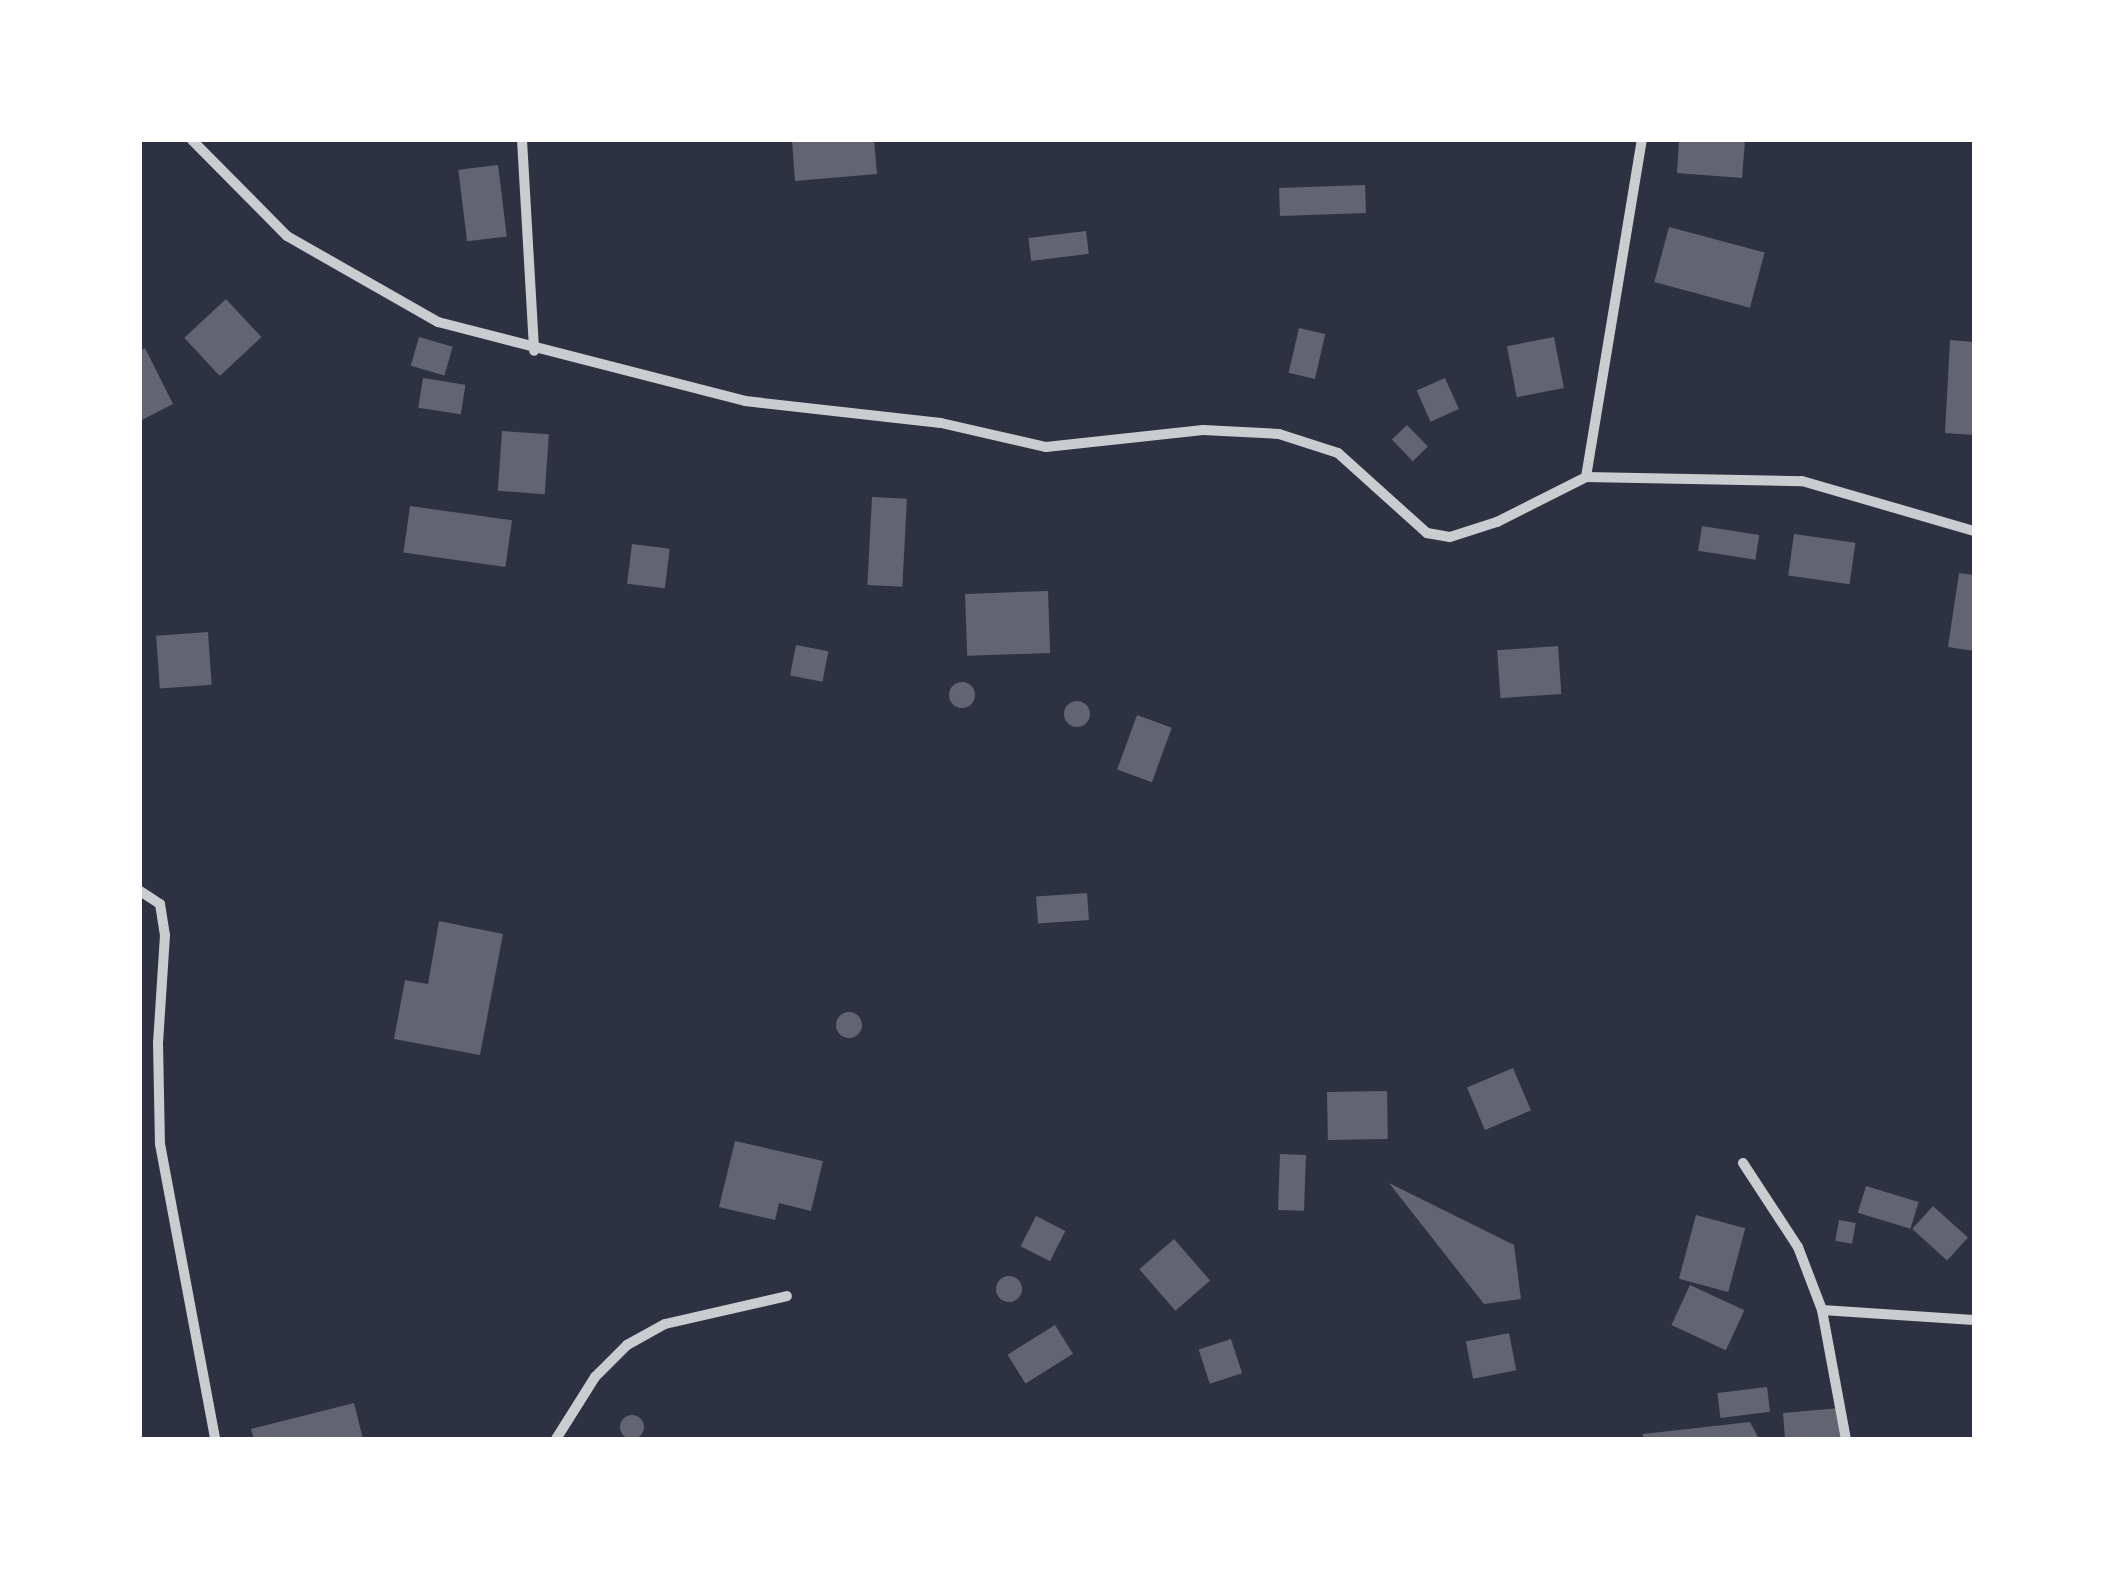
<!DOCTYPE html>
<html>
<head>
<meta charset="utf-8">
<style>
  body { margin:0 }
  #map { position:relative; width:2114px; height:1579px; overflow:hidden; background:#2d3142; font-family:"Source Sans 3",sans-serif }
  div>[style] { position:absolute }
  [style*='--x'] { left:calc(var(--x)*1px); top:calc(var(--y)*1px); width:calc(var(--w)*1px); rotate:calc(var(--a)*1deg) }
  .building>* { inset:0; background:#626471; transform-origin:0 0 }
  .round { border-radius:50% }
  .minor>* { height:10px; margin:-5px; padding:0 5px; transform-origin:5px; border-radius:5px; background:#caccd0 }
  span { translate:-50% -50%; white-space:nowrap; text-align:center; line-height:1.15; -webkit-text-stroke:8px #fff; paint-order:stroke }
  .frame { position:absolute; inset:0; border:142px solid #fff; pointer-events:none }
</style>
</head>
<body>
<div id="map">
  <div class="building">
    <i style="clip-path:polygon(792px 140px,874px 140px,877px 174px,795px 181px)"></i>
    <i style="clip-path:polygon(1679px 140px,1745px 140px,1742px 178px,1677px 173px)"></i>
    <i style="left:498px;top:165px;width:72px;height:40px;rotate:83deg"></i>
    <i style="left:1365px;top:185px;width:28px;height:86px;rotate:88deg"></i>
    <i style="left:1669px;top:227px;width:99px;height:57px;rotate:15deg"></i>
    <i style="left:1086px;top:231px;width:23px;height:58px;rotate:83deg"></i>
    <i style="left:226px;top:299px;width:52px;height:57px;rotate:47deg"></i>
    <i style="left:1299px;top:328px;width:27px;height:46px;rotate:13deg"></i>
    <i style="left:419px;top:337px;width:35px;height:30px;rotate:16deg"></i>
    <i style="left:1554px;top:337px;width:52px;height:48px;rotate:79deg"></i>
    <i style="clip-path:polygon(1950px 340px,1974px 342px,1974px 435px,1945px 433px)"></i>
    <i style="clip-path:polygon(145px 348px,173px 404px,140px 421px,140px 351px)"></i>
    <i style="left:423px;top:378px;width:43px;height:30px;rotate:9deg"></i>
    <i style="left:1445px;top:378px;width:34px;height:31px;rotate:66deg"></i>
    <i style="left:1407px;top:425px;width:30px;height:21px;rotate:46deg"></i>
    <i style="left:502px;top:431px;width:47px;height:60px;rotate:4deg"></i>
    <i style="left:872px;top:497px;width:35px;height:88px;rotate:3deg"></i>
    <i style="left:410px;top:506px;width:103px;height:47px;rotate:8deg"></i>
    <i style="left:1702px;top:526px;width:58px;height:25px;rotate:9deg"></i>
    <i style="left:1794px;top:534px;width:62px;height:42px;rotate:8deg"></i>
    <i style="left:632px;top:544px;width:38px;height:40px;rotate:7deg"></i>
    <i style="clip-path:polygon(1959px 573px,1974px 575px,1974px 651px,1948px 647px)"></i>
    <i style="left:1048px;top:591px;width:62px;height:83px;rotate:88deg"></i>
    <i style="left:208px;top:632px;width:53px;height:52px;rotate:86deg"></i>
    <i style="left:796px;top:645px;width:33px;height:31px;rotate:11deg"></i>
    <i style="left:1558px;top:646px;width:48px;height:61px;rotate:86deg"></i>
    <i class="round" style="left:949px;top:682px;width:26px;height:26px"></i>
    <i class="round" style="left:1064px;top:701px;width:26px;height:26px"></i>
    <i style="left:1137px;top:715px;width:37px;height:58px;rotate:20deg"></i>
    <i style="left:1087px;top:893px;width:27px;height:51px;rotate:86deg"></i>
    <i style="clip-path:polygon(439px 921px,503px 934px,480px 1055px,394px 1039px,405px 980px,428px 984px)"></i>
    <i class="round" style="left:836px;top:1012px;width:26px;height:26px"></i>
    <i style="left:1513px;top:1068px;width:46px;height:50px;rotate:67deg"></i>
    <i style="left:1387px;top:1091px;width:48px;height:60px;rotate:89deg"></i>
    <i style="clip-path:polygon(735px 1141px,823px 1161px,811px 1211px,779px 1203px,775px 1220px,719px 1207px)"></i>
    <i style="left:1280px;top:1154px;width:26px;height:56px;rotate:2deg"></i>
    <i style="clip-path:polygon(1389px 1183px,1514px 1245px,1521px 1299px,1484px 1304px)"></i>
    <i style="left:1866px;top:1186px;width:55px;height:28px;rotate:17deg"></i>
    <i style="left:1933px;top:1206px;width:47px;height:31px;rotate:42deg"></i>
    <i style="left:1696px;top:1215px;width:51px;height:66px;rotate:15deg"></i>
    <i style="left:1036px;top:1216px;width:33px;height:34px;rotate:27deg"></i>
    <i style="left:1839px;top:1220px;width:17px;height:21px;rotate:10deg"></i>
    <i style="left:1174px;top:1239px;width:55px;height:46px;rotate:49deg"></i>
    <i class="round" style="left:996px;top:1276px;width:26px;height:26px"></i>
    <i style="left:1690px;top:1285px;width:60px;height:44px;rotate:25deg"></i>
    <i style="left:1055px;top:1325px;width:34px;height:56px;rotate:58deg"></i>
    <i style="left:1509px;top:1333px;width:38px;height:44px;rotate:79deg"></i>
    <i style="left:1231px;top:1339px;width:36px;height:34px;rotate:72deg"></i>
    <i style="left:1767px;top:1387px;width:25px;height:50px;rotate:83deg"></i>
    <i style="clip-path:polygon(354px 1403px,363px 1439px,254px 1439px,251px 1429px)"></i>
    <i style="clip-path:polygon(1840px 1408px,1843px 1439px,1785px 1439px,1783px 1413px)"></i>
    <i class="round" style="left:620px;top:1415px;width:24px;height:24px"></i>
    <i style="clip-path:polygon(1750px 1422px,1759px 1439px,1643px 1439px,1643px 1434px)"></i>
  </div>
  <div class="minor">
    <i style="--x:192;--y:140;--w:135;--a:45.3"></i>
    <i style="--x:287;--y:236;--w:174;--a:29.7"></i>
    <i style="--x:438;--y:322;--w:317;--a:14.4"></i>
    <i style="--x:745;--y:401;--w:197;--a:6.4"></i>
    <i style="--x:941;--y:423;--w:108;--a:12.9"></i>
    <i style="--x:1046;--y:447;--w:158;--a:-6.2"></i>
    <i style="--x:1203;--y:430;--w:76;--a:3"></i>
    <i style="--x:1279;--y:434;--w:62;--a:17.9"></i>
    <i style="--x:1338;--y:453;--w:120;--a:42"></i>
    <i style="--x:1427;--y:533;--w:23;--a:10"></i>
    <i style="--x:1450;--y:537;--w:49;--a:-17.7"></i>
    <i style="--x:1497;--y:522;--w:100;--a:-26.8"></i>
    <i style="--x:1586;--y:477;--w:216;--a:1.1"></i>
    <i style="--x:1802;--y:481;--w:179;--a:16.2"></i>
    <i style="--x:522;--y:140;--w:211;--a:86.7"></i>
    <i style="--x:1586;--y:477;--w:342;--a:-80.6"></i>
    <i style="--x:140;--y:891;--w:24;--a:33"></i>
    <i style="--x:160;--y:904;--w:31;--a:81"></i>
    <i style="--x:165;--y:935;--w:107;--a:93.7"></i>
    <i style="--x:158;--y:1042;--w:102;--a:88.9"></i>
    <i style="--x:160;--y:1144;--w:300;--a:79.4"></i>
    <i style="--x:1743;--y:1163;--w:100;--a:56.8"></i>
    <i style="--x:1798;--y:1247;--w:67;--a:69.1"></i>
    <i style="--x:1822;--y:1310;--w:131;--a:79.5"></i>
    <i style="--x:1822;--y:1310;--w:152;--a:3.8"></i>
    <i style="--x:556;--y:1439;--w:73;--a:-57.8"></i>
    <i style="--x:595;--y:1377;--w:45;--a:-45"></i>
    <i style="--x:627;--y:1345;--w:43;--a:-28.9"></i>
    <i style="--x:665;--y:1324;--w:125;--a:-12.9"></i>
  </div>
  <div class="frame"></div>
</div>
</body>
</html>
